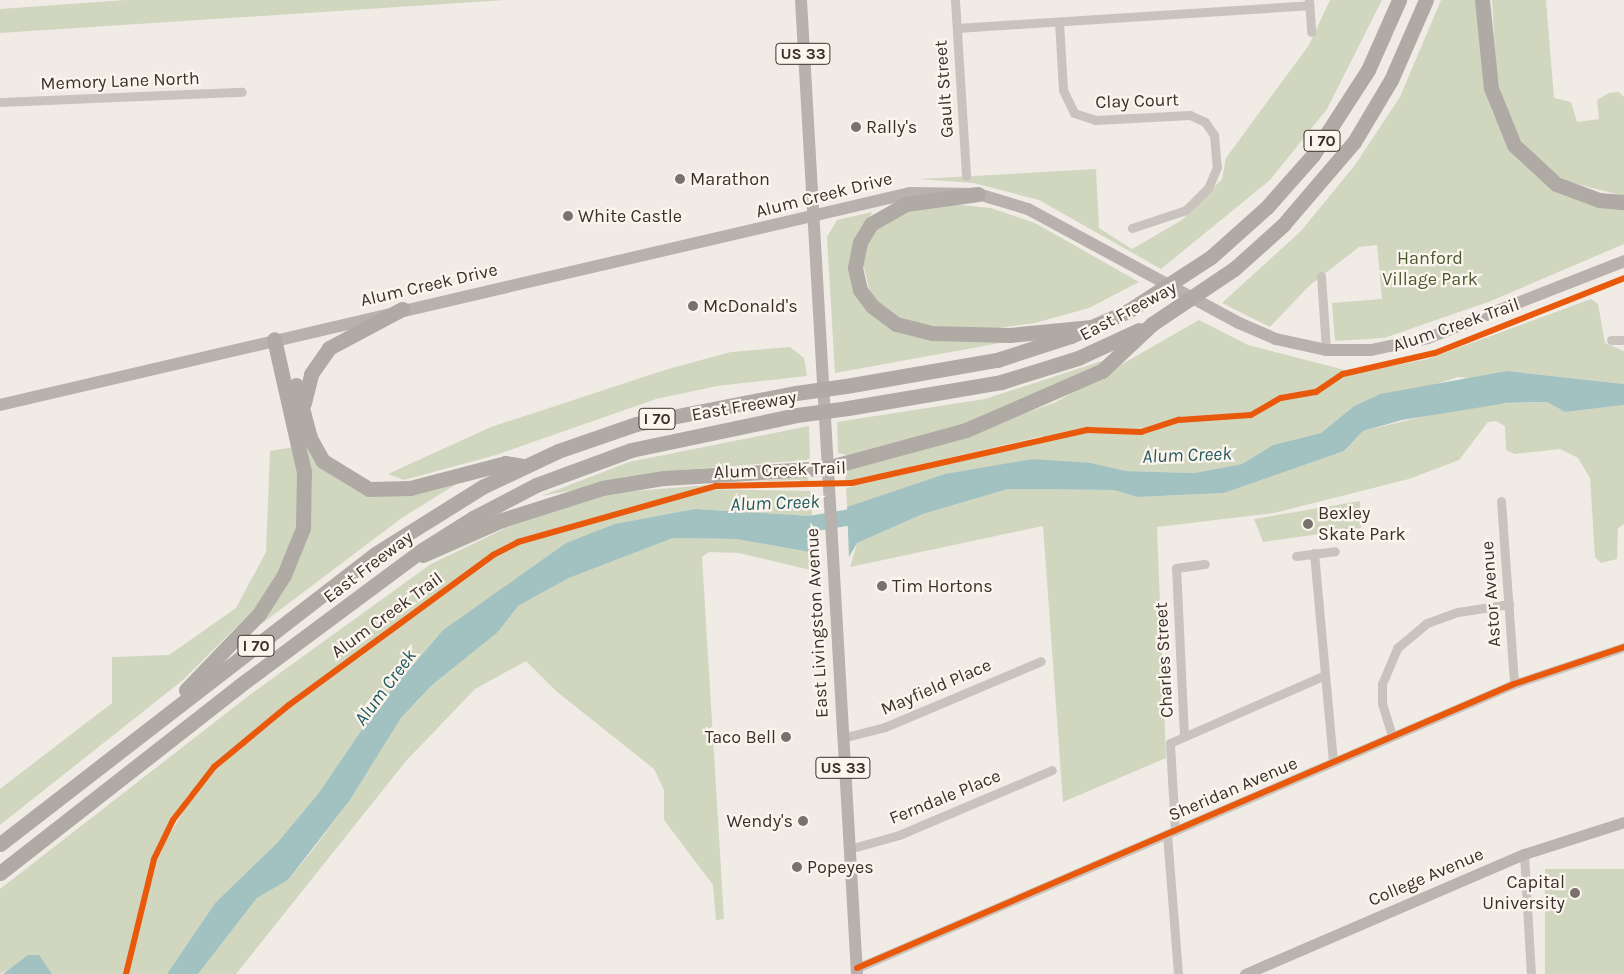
<!DOCTYPE html>
<html>
<head>
<meta charset="utf-8">
<style>
  body { margin:0 }
  #map { position:relative; width:1624px; height:974px; overflow:hidden; background:#f0ebe5; font-family:Karla,sans-serif }
  div>[style] { position:absolute }
  [style*='--x'] { left:calc(var(--x)*1px); top:calc(var(--y)*1px); width:calc(var(--w)*1px); rotate:calc(var(--a)*1deg) }
  .green>* { inset:0; background:#d1d6bf; transform-origin:0 0 }
  .water>* { inset:0; background:#a1c2c1 }
  .river>* { height:16px; margin:-8px; padding:0 8px; transform-origin:8px; border-radius:8px; background:#a1c2c1 }
  .street>* { height:9px; margin:-4.5px; padding:0 4.5px; transform-origin:4.5px; border-radius:4.5px; background:#c9c3be }
  .secondary>* { height:11px; margin:-5.5px; padding:0 5.5px; transform-origin:5.5px; border-radius:5.5px; background:#bab3ae }
  .primary>* { height:12px; margin:-6px; padding:0 6px; transform-origin:6px; border-radius:6px; background:#b8b1ad }
  .highway>* { height:15px; margin:-7.5px; padding:0 7.5px; transform-origin:7.5px; border-radius:7.5px; background:#afaaa4 }
  .highway-bridge>* { height:15px; margin:-7.5px; padding:0 7.5px; transform-origin:7.5px; border-radius:7.5px; background:#afaaa4 }
  .cycleway>* { height:6px; margin:-3px; padding:0 3px; transform-origin:3px; border-radius:3px; background:#e8590c }
  .dots>* { width:14px; height:14px; translate:-50% -50%; box-sizing:border-box; border:2px solid #fbf5ee; border-radius:50% }
  span { translate:-50% -50%; white-space:nowrap; text-align:center; line-height:1.15; -webkit-text-stroke:4.5px #fbf5ee; paint-order:stroke }
  .shield-label span { padding:1px 4px; background:#fbf5ee; border:1px solid; border-radius:4px; -webkit-text-stroke-width:0 }
  .shield-label { font-size:16px; color:#3b302b; font-weight:700 }
  .street-label { font-size:18px; color:#3b302b }
  .poi-label { font-size:18px; color:#3b302b }
  .left { translate:0 -50%; text-align:left }
  .right { translate:-100% -50%; text-align:right }
  .park-label { font-size:18px; color:#4a5a2e }
  .water-label { font-size:19px; color:#1f5a5e; font-style:italic }
</style>
</head>
<body>
<div id="map">
  <div class="green">
    <i style="clip-path:polygon(126px 0,505px 0,0 33px,0 9px)"></i>
    <i style="clip-path:polygon(1330px 0,1382px 0,1327px 109px,1270px 180px,1161px 269px,1039px 200px,974px 183px,919px 179px,1096px 169px,1099px 228px,1132px 249px,1182px 220px,1222px 179px,1226px 158px,1309px 45px)"></i>
    <i style="clip-path:polygon(1441px 0,1477px 0,1492px 111px,1511px 149px,1541px 180px,1569px 197px,1624px 208px,1624px 244px,1491px 301px,1384px 338px,1335px 341px,1332px 303px,1382px 299px,1377px 245px,1359px 247px,1309px 286px,1270px 327px,1222px 303px,1301px 231px,1355px 165px,1400px 97px)"></i>
    <i style="clip-path:polygon(1492px 0,1546px 0,1554px 98px,1571px 102px,1577px 122px,1599px 119px,1597px 100px,1609px 93px,1619px 92px,1624px 97px,1624px 196px,1565px 181px,1531px 154px,1519px 138px,1501px 97px,1496px 70px)"></i>
    <i style="clip-path:polygon(941px 203px,991px 208px,1035px 223px,1139px 282px,1089px 308px,1035px 323px,983px 330px,916px 324px,887px 312px,870px 293px,862px 259px,870px 233px,906px 206px)"></i>
    <i style="clip-path:polygon(872px 212px,851px 261px,878px 318px,1006px 342px,835px 373px,827px 237px,837px 220px)"></i>
    <i style="clip-path:polygon(1591px 299px,1598px 304px,1605px 343px,1624px 351px,1624px 384px,1507px 371px,1479px 379px,1458px 377px,1411px 392px,1380px 394px,1354px 406px,1321px 433px,1273px 445px,1242px 464px,1194px 473px,1126px 471px,1091px 463px,847px 507px,846px 488px,1037px 442px,1043px 436px,844px 482px,848px 470px,862px 464px,944px 443px,1056px 402px,1199px 320px,1248px 345px,1357px 373px,1428px 359px)"></i>
    <i style="clip-path:polygon(790px 347px,804px 358px,807px 376px,717px 386px,656px 399px,496px 455px,404px 480px,388px 474px,491px 427px,668px 369px,731px 352px)"></i>
    <i style="clip-path:polygon(1102px 361px,1105px 364px,992px 416px,847px 455px,838px 453px,837px 422px,985px 399px)"></i>
    <i style="clip-path:polygon(1547px 402px,1565px 412px,1624px 405px,1624px 524px,1618px 528px,1617px 559px,1601px 563px,1595px 557px,1590px 478px,1578px 458px,1560px 449px,1515px 454px,1506px 450px,1505px 426px,1496px 421px,1488px 422px,1459px 460px,1409px 479px,1274px 513px,1157px 527px,1166px 758px,1063px 802px,1043px 526px,850px 567px,857px 543px,923px 514px,1008px 489px,1114px 490px,1137px 497px,1224px 493px,1344px 451px,1363px 431px,1471px 405px)"></i>
    <i style="clip-path:polygon(809px 426px,810px 458px,806px 460px,683px 470px,541px 496px,629px 462px)"></i>
    <i style="clip-path:polygon(305px 445px,338px 479px,370px 493px,460px 482px,403px 517px,260px 625px,310px 525px,312px 484px)"></i>
    <i style="clip-path:polygon(294px 447px,302px 500px,289px 554px,258px 605px,183px 680px,0 825px,0 789px,112px 703px,112px 657px,169px 655px,236px 608px,266px 552px,270px 451px)"></i>
    <i style="clip-path:polygon(evenodd,807px 477px,811px 485px,799px 480px,744px 482px,698px 489px,811px 491px,812px 516px,695px 509px,566px 543px,443px 630px,378px 706px,318px 794px,277px 843px,215px 903px,167px 974px,52px 974px,38px 955px,0 974px,0 889px,251px 694px,431px 564px,537px 513px,609px 493px,807px 477px,189px 793px,193px 796px,165px 842px,159px 841px,189px 793px)"></i>
    <i style="clip-path:polygon(1360px 501px,1361px 528px,1263px 542px,1254px 519px)"></i>
    <i style="clip-path:polygon(673px 538px,736px 539px,815px 553px,815px 571px,739px 553px,709px 552px,702px 557px,724px 919px,716px 920px,713px 885px,664px 820px,664px 790px,654px 769px,556px 691px,526px 661px,475px 689px,406px 761px,236px 974px,198px 974px,257px 898px,288px 880px,311px 852px,350px 800px,401px 718px,431px 686px,498px 632px,518px 606px,569px 578px)"></i>
    <i style="left:1624px;top:869px;width:105px;height:79px;rotate:90deg"></i>
  </div>
  <div class="water">
    <i style="clip-path:polygon(1507px 371px,1624px 384px,1624px 405px,1565px 412px,1547px 402px,1507px 403px,1402px 420px,1363px 431px,1344px 451px,1224px 493px,1137px 497px,1114px 490px,1008px 489px,923px 514px,857px 543px,849px 557px,847px 507px,945px 474px,1033px 459px,1091px 463px,1126px 471px,1194px 473px,1242px 464px,1273px 445px,1321px 433px,1354px 406px,1380px 394px)"></i>
    <i style="clip-path:polygon(695px 509px,812px 516px,815px 553px,736px 539px,673px 538px,569px 578px,518px 606px,498px 632px,431px 686px,401px 718px,350px 800px,288px 880px,257px 898px,198px 974px,167px 974px,215px 903px,277px 843px,318px 794px,378px 706px,443px 630px,566px 543px,615px 524px)"></i>
    <i style="clip-path:polygon(28px 955px,39px 955px,52px 974px,3px 974px)"></i>
  </div>
  <div class="river">
    <i style="--x:792;--y:527;--w:78;--a:-9.6"></i>
  </div>
  <div class="street">
    <i style="--x:955;--y:0;--w:176;--a:86.4"></i>
    <i style="--x:1309;--y:0;--w:32;--a:86"></i>
    <i style="--x:1059;--y:22;--w:68;--a:86.6"></i>
    <i style="--x:1063;--y:90;--w:25;--a:64"></i>
    <i style="--x:1074;--y:113;--w:22;--a:18"></i>
    <i style="--x:1095;--y:120;--w:95;--a:-3"></i>
    <i style="--x:1190;--y:115;--w:17;--a:25"></i>
    <i style="--x:1205;--y:122;--w:16;--a:55"></i>
    <i style="--x:1214;--y:135;--w:32;--a:85"></i>
    <i style="--x:1217;--y:167;--w:23;--a:113"></i>
    <i style="--x:1208;--y:188;--w:31;--a:135"></i>
    <i style="--x:1186;--y:210;--w:57;--a:161.6"></i>
    <i style="--x:957;--y:28;--w:353;--a:-3.7"></i>
    <i style="--x:0;--y:102;--w:242;--a:-2.4"></i>
    <i style="--x:1321;--y:276;--w:74;--a:86.1"></i>
    <i style="--x:1611;--y:340;--w:13;--a:0"></i>
    <i style="--x:1501;--y:501;--w:183;--a:85.9"></i>
    <i style="--x:1314;--y:553;--w:210;--a:84.8"></i>
    <i style="--x:1296;--y:556;--w:39;--a:-7"></i>
    <i style="--x:1184;--y:736;--w:168;--a:-92.7"></i>
    <i style="--x:1176;--y:568;--w:29;--a:-8"></i>
    <i style="--x:1392;--y:736;--w:34;--a:-107"></i>
    <i style="--x:1382;--y:703;--w:19;--a:-90"></i>
    <i style="--x:1382;--y:684;--w:39;--a:-67"></i>
    <i style="--x:1397;--y:648;--w:39;--a:-40"></i>
    <i style="--x:1427;--y:623;--w:33;--a:-20"></i>
    <i style="--x:1458;--y:612;--w:52;--a:-8.9"></i>
    <i style="--x:842;--y:738;--w:44;--a:-14.3"></i>
    <i style="--x:885;--y:727;--w:169;--a:-22.9"></i>
    <i style="--x:1175;--y:831;--w:88;--a:-93.3"></i>
    <i style="--x:1170;--y:743;--w:169;--a:-23.7"></i>
    <i style="--x:1167;--y:834;--w:140;--a:85.5"></i>
    <i style="--x:849;--y:849;--w:52;--a:-15.6"></i>
    <i style="--x:899;--y:835;--w:166;--a:-23"></i>
    <i style="--x:1524;--y:854;--w:120;--a:86.7"></i>
    <i style="--x:857;--y:968;--w:716;--a:-23.38"></i>
    <i style="--x:1514;--y:684;--w:116;--a:-18.6"></i>
  </div>
  <div class="secondary">
    <i style="--x:1245;--y:974;--w:304;--a:-23.3"></i>
    <i style="--x:1524;--y:854;--w:105;--a:-17.7"></i>
  </div>
  <div class="primary">
    <i style="--x:801;--y:0;--w:976;--a:86.71"></i>
    <i style="--x:0;--y:405;--w:934;--a:-13.11"></i>
    <i style="--x:910;--y:193;--w:68;--a:0.8"></i>
    <i style="--x:978;--y:194;--w:52;--a:16.7"></i>
    <i style="--x:1028;--y:209;--w:240;--a:28.4"></i>
    <i style="--x:1239;--y:323;--w:40;--a:23.4"></i>
    <i style="--x:1276;--y:339;--w:51;--a:12.4"></i>
    <i style="--x:1326;--y:350;--w:45;--a:0"></i>
    <i style="--x:1371;--y:350;--w:58;--a:-11.9"></i>
    <i style="--x:1428;--y:338;--w:211;--a:-21.4"></i>
  </div>
  <div class="highway">
    <i style="--x:1482;--y:0;--w:88;--a:84.2"></i>
    <i style="--x:1491;--y:88;--w:61;--a:68"></i>
    <i style="--x:1514;--y:145;--w:57;--a:42.9"></i>
    <i style="--x:1556;--y:184;--w:46;--a:20.4"></i>
    <i style="--x:1599;--y:200;--w:25;--a:5"></i>
    <i style="--x:978;--y:194;--w:73;--a:172.1"></i>
    <i style="--x:906;--y:204;--w:40;--a:150.3"></i>
    <i style="--x:871;--y:224;--w:21;--a:121"></i>
    <i style="--x:860;--y:242;--w:26;--a:101"></i>
    <i style="--x:855;--y:268;--w:23;--a:77"></i>
    <i style="--x:860;--y:290;--w:20;--a:53"></i>
    <i style="--x:872;--y:306;--w:30;--a:37"></i>
    <i style="--x:896;--y:324;--w:37;--a:14"></i>
    <i style="--x:932;--y:333;--w:77;--a:1.5"></i>
    <i style="--x:1009;--y:335;--w:83;--a:-5.5"></i>
    <i style="--x:1211;--y:257;--w:75;--a:-41.8"></i>
    <i style="--x:1267;--y:207;--w:69;--a:-48.5"></i>
    <i style="--x:1313;--y:155;--w:101;--a:-57.1"></i>
    <i style="--x:1368;--y:70;--w:77;--a:-66.1"></i>
    <i style="--x:1234;--y:269;--w:66;--a:-41.9"></i>
    <i style="--x:1283;--y:225;--w:109;--a:-49.5"></i>
    <i style="--x:1354;--y:142;--w:72;--a:-59.2"></i>
    <i style="--x:1391;--y:80;--w:87;--a:-66.4"></i>
    <i style="--x:296;--y:385;--w:55;--a:75.2"></i>
    <i style="--x:310;--y:438;--w:26;--a:61"></i>
    <i style="--x:323;--y:461;--w:54;--a:31.3"></i>
    <i style="--x:369;--y:489;--w:41;--a:-1.4"></i>
    <i style="--x:410;--y:488;--w:98;--a:-14.7"></i>
    <i style="--x:505;--y:463;--w:18;--a:9"></i>
    <i style="--x:846;--y:386;--w:153;--a:-9.8"></i>
    <i style="--x:997;--y:360;--w:78;--a:-18"></i>
    <i style="--x:1071;--y:336;--w:62;--a:-23.7"></i>
    <i style="--x:304;--y:403;--w:30;--a:-76"></i>
    <i style="--x:311;--y:374;--w:32;--a:-55"></i>
    <i style="--x:329;--y:348;--w:83;--a:-28.1"></i>
    <i style="--x:848;--y:408;--w:155;--a:-9.6"></i>
    <i style="--x:1001;--y:382;--w:81;--a:-17.3"></i>
    <i style="--x:1078;--y:358;--w:67;--a:-24.7"></i>
    <i style="--x:423;--y:555;--w:86;--a:-23.9"></i>
    <i style="--x:502;--y:520;--w:105;--a:-17.7"></i>
    <i style="--x:602;--y:488;--w:63;--a:-9.2"></i>
    <i style="--x:664;--y:478;--w:162;--a:-3.5"></i>
    <i style="--x:826;--y:468;--w:145;--a:-15.2"></i>
    <i style="--x:966;--y:430;--w:148;--a:-23.5"></i>
    <i style="--x:1102;--y:371;--w:69;--a:-43.2"></i>
    <i style="--x:186;--y:690;--w:105;--a:-46.2"></i>
    <i style="--x:259;--y:614;--w:46;--a:-57.3"></i>
    <i style="--x:284;--y:575;--w:51;--a:-68"></i>
    <i style="--x:303;--y:528;--w:56;--a:-89"></i>
    <i style="--x:304;--y:472;--w:136;--a:-102.7"></i>
    <i style="--x:0;--y:844;--w:474;--a:-37.7"></i>
    <i style="--x:375;--y:554;--w:128;--a:-32"></i>
    <i style="--x:484;--y:486;--w:82;--a:-25.3"></i>
    <i style="--x:558;--y:451;--w:83;--a:-19.1"></i>
    <i style="--x:636;--y:424;--w:163;--a:-11"></i>
    <i style="--x:0;--y:873;--w:303;--a:-38"></i>
    <i style="--x:239;--y:686;--w:228;--a:-36.6"></i>
    <i style="--x:422;--y:550;--w:60;--a:-32.1"></i>
    <i style="--x:473;--y:518;--w:71;--a:-27.6"></i>
    <i style="--x:536;--y:485;--w:101;--a:-20.2"></i>
    <i style="--x:631;--y:450;--w:170;--a:-11.9"></i>
  </div>
  <div class="highway-bridge">
    <i style="--x:1128;--y:311;--w:99;--a:-33"></i>
    <i style="--x:1152;--y:324;--w:99;--a:-33.9"></i>
    <i style="--x:796;--y:393;--w:50;--a:-8"></i>
    <i style="--x:797;--y:415;--w:51;--a:-7.8"></i>
  </div>
  <div class="cycleway">
    <i style="--x:857;--y:968;--w:716;--a:-23.38"></i>
    <i style="--x:1514;--y:684;--w:116;--a:-18.6"></i>
    <i style="--x:126;--y:974;--w:118;--a:-76.3"></i>
    <i style="--x:154;--y:859;--w:43;--a:-64"></i>
    <i style="--x:173;--y:820;--w:67;--a:-52.3"></i>
    <i style="--x:214;--y:767;--w:97;--a:-39.6"></i>
    <i style="--x:289;--y:705;--w:253;--a:-36.3"></i>
    <i style="--x:493;--y:555;--w:28;--a:-27"></i>
    <i style="--x:518;--y:542;--w:206;--a:-15.8"></i>
    <i style="--x:716;--y:486;--w:136;--a:-1.3"></i>
    <i style="--x:852;--y:483;--w:242;--a:-12.7"></i>
    <i style="--x:1088;--y:430;--w:53;--a:2.2"></i>
    <i style="--x:1141;--y:432;--w:40;--a:-18"></i>
    <i style="--x:1179;--y:420;--w:72;--a:-4"></i>
    <i style="--x:1251;--y:415;--w:34;--a:-30"></i>
    <i style="--x:1281;--y:398;--w:36;--a:-10"></i>
    <i style="--x:1316;--y:392;--w:32;--a:-34"></i>
    <i style="--x:1343;--y:374;--w:94;--a:-12.9"></i>
    <i style="--x:1435;--y:353;--w:203;--a:-21.6"></i>
  </div>
  <div class="dots">
    <i style="left:856px;top:127px;background:#7a716c"></i>
    <i style="left:680px;top:179px;background:#7a716c"></i>
    <i style="left:568px;top:216px;background:#7a716c"></i>
    <i style="left:693px;top:306px;background:#7a716c"></i>
    <i style="left:1308px;top:524px;background:#7a716c"></i>
    <i style="left:882px;top:586px;background:#7a716c"></i>
    <i style="left:786px;top:737px;background:#7a716c"></i>
    <i style="left:803px;top:821px;background:#7a716c"></i>
    <i style="left:797px;top:867px;background:#7a716c"></i>
    <i style="left:1575px;top:893px;background:#7a716c"></i>
  </div>
  <div class="shield-label">
    <span style="left:803px;top:54px">US 33</span>
    <span style="left:1322px;top:141px">I 70</span>
    <span style="left:657px;top:419px">I 70</span>
    <span style="left:256px;top:646px">I 70</span>
    <span style="left:843px;top:768px">US 33</span>
  </div>
  <div class="street-label">
    <span style="left:120px;top:81px;rotate:-2deg">Memory Lane North</span>
    <span style="left:944px;top:89px;rotate:-94deg">Gault Street</span>
    <span style="left:1137px;top:101px;rotate:-2deg">Clay Court</span>
    <span style="left:824px;top:195px;rotate:-14deg">Alum Creek Drive</span>
    <span style="left:429px;top:285px;rotate:-13deg">Alum Creek Drive</span>
    <span style="left:1128px;top:311px;rotate:-28deg">East Freeway</span>
    <span style="left:1456px;top:325px;rotate:-19deg">Alum Creek Trail</span>
    <span style="left:744px;top:406px;rotate:-10deg">East Freeway</span>
    <span style="left:780px;top:470px;rotate:-2deg">Alum Creek Trail</span>
    <span style="left:368px;top:567px;rotate:-37deg">East Freeway</span>
    <span style="left:1491px;top:594px;rotate:-94deg">Astor Avenue</span>
    <span style="left:387px;top:615px;rotate:-36deg">Alum Creek Trail</span>
    <span style="left:817px;top:623px;rotate:-93deg">East Livingston Avenue</span>
    <span style="left:1164px;top:660px;rotate:-93deg">Charles Street</span>
    <span style="left:936px;top:687px;rotate:-23deg">Mayfield Place</span>
    <span style="left:1233px;top:789px;rotate:-23deg">Sheridan Avenue</span>
    <span style="left:945px;top:797px;rotate:-22deg">Ferndale Place</span>
    <span style="left:1426px;top:877px;rotate:-23deg">College Avenue</span>
  </div>
  <div class="poi-label">
    <span class="left" style="left:866px;top:127px">Rally's</span>
    <span class="left" style="left:690px;top:179px">Marathon</span>
    <span class="left" style="left:578px;top:216px">White Castle</span>
    <span class="left" style="left:703px;top:306px">McDonald's</span>
    <span class="left" style="left:1318px;top:524px">Bexley<br>Skate Park</span>
    <span class="left" style="left:892px;top:586px">Tim Hortons</span>
    <span class="right" style="left:776px;top:737px">Taco Bell</span>
    <span class="right" style="left:793px;top:821px">Wendy's</span>
    <span class="left" style="left:807px;top:867px">Popeyes</span>
    <span class="right" style="left:1565px;top:893px">Capital<br>University</span>
  </div>
  <div class="park-label">
    <span style="left:1430px;top:269px">Hanford<br>Village Park</span>
  </div>
  <div class="water-label">
    <span style="left:1187px;top:456px;rotate:-2deg">Alum Creek</span>
    <span style="left:775px;top:504px;rotate:-2deg">Alum Creek</span>
    <span style="left:386px;top:688px;rotate:-53deg">Alum Creek</span>
  </div>
</div>
</body>
</html>
